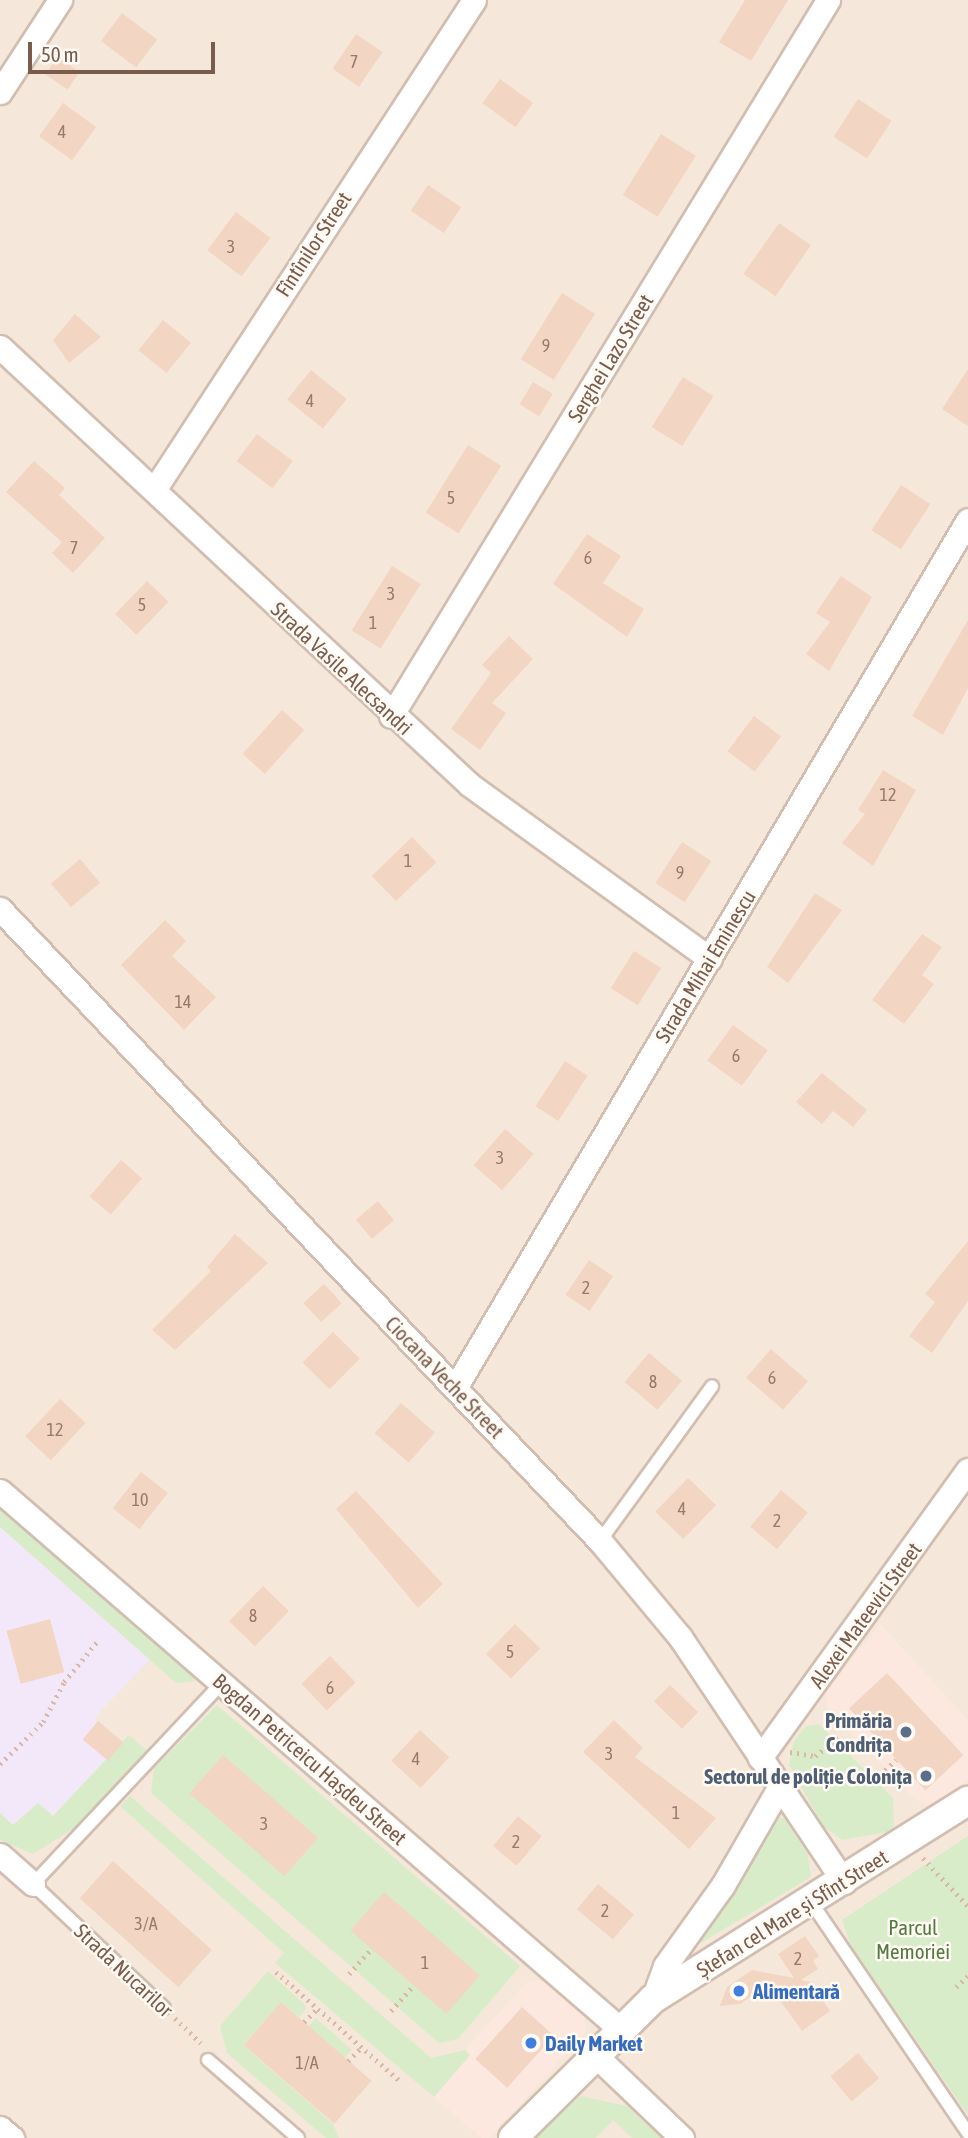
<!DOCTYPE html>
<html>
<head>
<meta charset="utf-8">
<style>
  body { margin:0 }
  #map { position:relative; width:968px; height:2138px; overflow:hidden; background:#fdf6ec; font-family:"Asap Condensed",sans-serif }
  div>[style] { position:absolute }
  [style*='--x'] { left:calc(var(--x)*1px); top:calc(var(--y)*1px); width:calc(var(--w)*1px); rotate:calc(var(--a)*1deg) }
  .residential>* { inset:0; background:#f5e8da; transform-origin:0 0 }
  .commercial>* { inset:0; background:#fde8e0 }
  .education>* { inset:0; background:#f3e8fa }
  .green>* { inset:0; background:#d8ecc9; transform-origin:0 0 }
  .building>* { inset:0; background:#f3d5c3; transform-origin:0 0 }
  .path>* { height:4.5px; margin-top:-2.25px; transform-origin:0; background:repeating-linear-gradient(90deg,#d9b8a5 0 2px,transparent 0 7px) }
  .roads { filter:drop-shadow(2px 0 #d1beb0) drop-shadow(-2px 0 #d1beb0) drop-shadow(0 2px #d1beb0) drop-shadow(0 -2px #d1beb0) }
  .service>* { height:12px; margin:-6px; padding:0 6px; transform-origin:6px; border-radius:6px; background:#fff }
  .minor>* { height:23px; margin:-11.5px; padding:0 11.5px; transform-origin:11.5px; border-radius:11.5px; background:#fff }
  .tertiary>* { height:28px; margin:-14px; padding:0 14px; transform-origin:14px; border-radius:14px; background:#fff }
  .dots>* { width:19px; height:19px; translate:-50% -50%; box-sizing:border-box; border:4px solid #fffaf3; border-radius:50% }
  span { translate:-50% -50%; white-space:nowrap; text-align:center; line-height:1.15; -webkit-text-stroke:5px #fffaf3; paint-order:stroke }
  .number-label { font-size:18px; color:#987a6a }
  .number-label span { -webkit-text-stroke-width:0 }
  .street-label { font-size:21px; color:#7a5c4d }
  .service-label { font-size:21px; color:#4e5e75; font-weight:700 }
  .right { translate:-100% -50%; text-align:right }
  .park-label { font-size:21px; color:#537a41 }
  .shop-label { font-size:21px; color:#366cbe; font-weight:700 }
  .left { translate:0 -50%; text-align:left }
  .scale { position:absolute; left:28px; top:42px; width:187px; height:32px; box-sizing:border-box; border:4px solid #7a5c4d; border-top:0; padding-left:9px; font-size:21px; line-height:24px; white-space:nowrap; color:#7a5c4d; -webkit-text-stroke:5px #fffaf3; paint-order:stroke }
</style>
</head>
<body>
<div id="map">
  <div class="residential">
    <i style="left:0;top:0;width:968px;height:2138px"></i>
  </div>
  <div class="commercial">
    <i style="clip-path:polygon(880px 1624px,968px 1720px,968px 1781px,931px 1806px,916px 1800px,828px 1709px,825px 1694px)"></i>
    <i style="clip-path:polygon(545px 1979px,584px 2013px,586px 2032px,489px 2138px,482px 2138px,434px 2097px,470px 2056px,465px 2050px,527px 1982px)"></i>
  </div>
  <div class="education">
    <i style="clip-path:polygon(0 1527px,151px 1658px,94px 1718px,123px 1742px,53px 1816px,38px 1803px,13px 1825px,0 1813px)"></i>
  </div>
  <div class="green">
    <i style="clip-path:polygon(0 1508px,192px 1675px,195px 1681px,176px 1683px,0 1527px)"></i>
    <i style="clip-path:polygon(217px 1705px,520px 1966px,458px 2039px,439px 2043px,151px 1793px,154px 1768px)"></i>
    <i style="clip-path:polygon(819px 1724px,893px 1798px,894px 1831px,842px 1840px,823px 1826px,789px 1765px,794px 1741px,806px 1726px)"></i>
    <i style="clip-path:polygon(129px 1735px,148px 1752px,81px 1824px,33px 1854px,0 1840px,0 1813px,13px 1825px,38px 1803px,53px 1816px)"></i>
    <i style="clip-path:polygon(130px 1796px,431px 2058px,465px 2050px,470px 2055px,434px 2097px,275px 1963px,284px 1953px,120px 1806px)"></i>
    <i style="clip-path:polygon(774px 1817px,784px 1818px,808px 1855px,811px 1877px,684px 1953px)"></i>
    <i style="clip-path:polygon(968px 1836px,968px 2115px,851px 1946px,842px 1920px)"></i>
    <i style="clip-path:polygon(268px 1971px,307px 2007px,299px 2017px,281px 2002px,243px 2045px,333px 2124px,339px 2138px,326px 2138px,227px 2053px,220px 2026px)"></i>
    <i style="left:316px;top:2018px;width:48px;height:11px;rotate:42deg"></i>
    <i style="clip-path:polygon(580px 2096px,627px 2106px,661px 2138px,632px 2138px,613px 2120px,596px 2138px,533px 2138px)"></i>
  </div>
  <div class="building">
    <i style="clip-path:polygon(745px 0,788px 0,751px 61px,719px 42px)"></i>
    <i style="left:122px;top:13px;width:44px;height:35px;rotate:37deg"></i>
    <i style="left:356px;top:34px;width:32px;height:42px;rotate:34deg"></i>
    <i style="left:57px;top:57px;width:27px;height:21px;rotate:34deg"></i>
    <i style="left:500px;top:79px;width:41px;height:30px;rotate:36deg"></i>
    <i style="left:858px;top:99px;width:40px;height:45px;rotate:33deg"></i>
    <i style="left:63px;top:103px;width:41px;height:41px;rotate:36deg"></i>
    <i style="left:661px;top:134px;width:41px;height:72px;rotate:32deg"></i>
    <i style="left:428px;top:185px;width:40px;height:31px;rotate:34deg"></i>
    <i style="left:236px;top:212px;width:43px;height:48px;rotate:37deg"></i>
    <i style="left:779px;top:223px;width:39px;height:62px;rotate:35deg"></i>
    <i style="left:562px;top:293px;width:39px;height:78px;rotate:32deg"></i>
    <i style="clip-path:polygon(75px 314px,101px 337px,69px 363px,53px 340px)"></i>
    <i style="left:163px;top:320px;width:36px;height:39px;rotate:39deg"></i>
    <i style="clip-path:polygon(968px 369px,968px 426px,942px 409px)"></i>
    <i style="left:311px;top:370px;width:46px;height:38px;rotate:39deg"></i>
    <i style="left:683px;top:377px;width:36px;height:59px;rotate:32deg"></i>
    <i style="left:533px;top:382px;width:23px;height:26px;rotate:31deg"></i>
    <i style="left:257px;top:434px;width:45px;height:34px;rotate:37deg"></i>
    <i style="left:468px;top:445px;width:39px;height:80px;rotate:32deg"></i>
    <i style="clip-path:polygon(34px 461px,65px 488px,59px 495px,105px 538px,73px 573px,52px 553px,62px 542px,6px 492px)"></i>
    <i style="left:901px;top:485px;width:35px;height:54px;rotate:33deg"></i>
    <i style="clip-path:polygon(587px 534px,621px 556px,603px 583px,644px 609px,627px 637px,553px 584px)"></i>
    <i style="left:392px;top:566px;width:34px;height:76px;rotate:32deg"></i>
    <i style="clip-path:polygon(841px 576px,872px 597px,829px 671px,806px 654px,830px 622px,816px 613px)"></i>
    <i style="left:147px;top:581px;width:30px;height:46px;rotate:44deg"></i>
    <i style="clip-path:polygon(968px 620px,968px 688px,943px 735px,912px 716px)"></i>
    <i style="clip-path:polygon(509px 636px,533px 659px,492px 703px,506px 713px,480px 750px,451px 729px,491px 673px,482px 665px)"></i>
    <i style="left:282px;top:710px;width:30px;height:59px;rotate:42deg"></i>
    <i style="left:754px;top:716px;width:34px;height:44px;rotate:37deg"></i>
    <i style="clip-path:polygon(883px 770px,916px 790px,873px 866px,842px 843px,865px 814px,858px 810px)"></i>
    <i style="left:412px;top:837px;width:35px;height:56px;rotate:46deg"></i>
    <i style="left:682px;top:842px;width:35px;height:49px;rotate:33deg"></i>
    <i style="left:80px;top:859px;width:31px;height:38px;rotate:50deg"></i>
    <i style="clip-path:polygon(815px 893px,842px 910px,788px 983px,767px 967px)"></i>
    <i style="clip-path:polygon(165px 920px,186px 941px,172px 956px,216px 997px,184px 1030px,121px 965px)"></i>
    <i style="clip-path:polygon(922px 934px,942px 947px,922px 975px,934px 984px,904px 1024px,872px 1000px)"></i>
    <i style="left:634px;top:951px;width:32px;height:44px;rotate:32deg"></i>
    <i style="left:733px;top:1025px;width:43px;height:44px;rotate:36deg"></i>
    <i style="left:565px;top:1061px;width:27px;height:54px;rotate:33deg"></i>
    <i style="clip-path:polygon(822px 1073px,867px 1110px,853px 1127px,833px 1111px,822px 1124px,796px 1102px)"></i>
    <i style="left:505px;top:1129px;width:38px;height:48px;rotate:41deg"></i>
    <i style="left:121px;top:1160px;width:28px;height:48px;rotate:41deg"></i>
    <i style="left:378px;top:1201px;width:25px;height:29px;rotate:50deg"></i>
    <i style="clip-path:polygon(235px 1234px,268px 1263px,175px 1350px,152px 1330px,211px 1271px,207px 1267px)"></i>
    <i style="clip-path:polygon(968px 1241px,968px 1301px,932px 1353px,909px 1336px,935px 1302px,925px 1294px)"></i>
    <i style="left:589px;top:1260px;width:29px;height:42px;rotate:34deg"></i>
    <i style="left:324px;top:1284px;width:26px;height:28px;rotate:47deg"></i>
    <i style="left:333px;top:1332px;width:38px;height:43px;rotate:45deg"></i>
    <i style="left:771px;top:1349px;width:49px;height:38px;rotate:41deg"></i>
    <i style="left:649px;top:1353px;width:43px;height:38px;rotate:40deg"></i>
    <i style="left:60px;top:1399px;width:35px;height:51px;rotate:43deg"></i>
    <i style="left:401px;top:1403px;width:45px;height:40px;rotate:41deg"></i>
    <i style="left:141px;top:1472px;width:34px;height:46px;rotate:38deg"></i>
    <i style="left:688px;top:1478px;width:39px;height:47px;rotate:44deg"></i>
    <i style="left:781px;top:1490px;width:35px;height:48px;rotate:40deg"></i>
    <i style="clip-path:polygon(356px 1491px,443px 1584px,418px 1608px,336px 1509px)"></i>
    <i style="left:263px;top:1586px;width:36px;height:49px;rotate:44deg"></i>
    <i style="left:50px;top:1619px;width:55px;height:45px;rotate:75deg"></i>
    <i style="left:515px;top:1624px;width:35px;height:42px;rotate:44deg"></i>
    <i style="left:330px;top:1656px;width:37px;height:40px;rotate:46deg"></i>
    <i style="left:887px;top:1673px;width:112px;height:52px;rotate:47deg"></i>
    <i style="left:670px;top:1685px;width:39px;height:23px;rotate:44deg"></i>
    <i style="clip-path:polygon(614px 1720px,643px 1748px,635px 1757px,716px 1818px,689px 1849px,583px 1752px)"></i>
    <i style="left:98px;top:1721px;width:33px;height:24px;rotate:40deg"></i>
    <i style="left:420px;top:1730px;width:40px;height:42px;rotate:43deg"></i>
    <i style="left:223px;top:1755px;width:126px;height:51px;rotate:41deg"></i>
    <i style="left:518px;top:1816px;width:31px;height:39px;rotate:40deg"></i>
    <i style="left:113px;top:1861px;width:133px;height:50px;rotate:42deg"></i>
    <i style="left:598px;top:1884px;width:47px;height:33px;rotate:40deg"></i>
    <i style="left:384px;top:1892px;width:127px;height:51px;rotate:41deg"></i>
    <i style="clip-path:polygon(805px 1936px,819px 1956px,813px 1961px,818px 1969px,801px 1980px,810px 1982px,830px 2011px,802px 2031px,769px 1985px,740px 2004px,720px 2006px,727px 1987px,752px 1970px,794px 1978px,778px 1954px)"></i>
    <i style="left:281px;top:2002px;width:120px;height:57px;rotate:41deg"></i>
    <i style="left:522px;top:2007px;width:43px;height:70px;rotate:42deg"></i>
    <i style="left:858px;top:2053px;width:33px;height:36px;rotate:50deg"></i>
  </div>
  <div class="path">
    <i style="--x:790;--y:1752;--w:25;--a:9"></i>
    <i style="--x:815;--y:1756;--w:34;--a:-37"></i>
    <i style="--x:0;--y:1764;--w:60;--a:-44.3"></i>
    <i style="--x:43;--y:1722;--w:45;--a:-62.3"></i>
    <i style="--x:64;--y:1682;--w:52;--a:-50.5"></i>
    <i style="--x:880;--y:1775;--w:22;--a:-43"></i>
    <i style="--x:923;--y:1858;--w:66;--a:46.8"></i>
    <i style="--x:276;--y:1972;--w:165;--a:41.3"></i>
    <i style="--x:349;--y:1974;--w:33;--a:-49"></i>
    <i style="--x:956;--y:1987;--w:16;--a:-43"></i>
    <i style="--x:391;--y:2011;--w:33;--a:-49"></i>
    <i style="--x:175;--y:2018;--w:36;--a:44"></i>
    <i style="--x:304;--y:2022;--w:20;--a:-45"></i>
    <i style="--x:348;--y:2061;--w:20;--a:-45"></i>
  </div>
  <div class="roads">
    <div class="service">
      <i style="--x:600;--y:1541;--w:191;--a:-54.1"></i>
      <i style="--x:811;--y:1902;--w:279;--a:55.8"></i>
      <i style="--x:164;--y:2008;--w:180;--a:-136.6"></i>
      <i style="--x:33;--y:1884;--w:277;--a:-46.8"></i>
      <i style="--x:208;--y:2060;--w:119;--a:40.9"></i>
    </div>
    <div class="minor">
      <i style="--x:0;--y:92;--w:110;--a:-56.9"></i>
      <i style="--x:0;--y:347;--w:642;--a:42.98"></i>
      <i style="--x:470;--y:785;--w:296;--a:35.9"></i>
      <i style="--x:154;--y:490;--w:585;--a:-56.85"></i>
      <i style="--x:391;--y:716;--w:839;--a:-58.6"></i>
      <i style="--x:0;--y:909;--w:871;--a:46.49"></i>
      <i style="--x:600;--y:1541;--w:125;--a:50.2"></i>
      <i style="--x:680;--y:1637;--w:295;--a:56.2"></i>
      <i style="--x:455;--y:1388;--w:1008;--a:-59.42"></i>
      <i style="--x:0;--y:1491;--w:819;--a:40.94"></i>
      <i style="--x:760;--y:1758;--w:355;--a:-54.2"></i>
      <i style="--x:0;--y:1855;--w:44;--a:41.3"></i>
      <i style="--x:653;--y:1999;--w:35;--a:-70"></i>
      <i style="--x:665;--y:1966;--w:100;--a:-54.4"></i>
      <i style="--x:723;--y:1885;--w:112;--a:-60"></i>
      <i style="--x:594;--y:2054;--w:122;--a:43.7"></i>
      <i style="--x:0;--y:2128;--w:16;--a:40"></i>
    </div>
    <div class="tertiary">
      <i style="--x:513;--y:2138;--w:197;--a:-44.8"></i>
      <i style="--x:653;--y:1999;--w:372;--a:-32.2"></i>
    </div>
  </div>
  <div class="dots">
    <i style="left:906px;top:1732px;background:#5c6f8a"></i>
    <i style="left:926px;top:1776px;background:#5c6f8a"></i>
    <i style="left:739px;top:1991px;background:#3f7fe0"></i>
    <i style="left:531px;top:2043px;background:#3f7fe0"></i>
  </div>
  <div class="number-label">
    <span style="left:354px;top:62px">7</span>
    <span style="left:62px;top:132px">4</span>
    <span style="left:231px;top:247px">3</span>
    <span style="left:546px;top:346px">9</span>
    <span style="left:310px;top:401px">4</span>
    <span style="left:451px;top:498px">5</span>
    <span style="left:74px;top:548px">7</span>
    <span style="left:588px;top:558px">6</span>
    <span style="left:391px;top:594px">3</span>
    <span style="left:142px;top:605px">5</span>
    <span style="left:373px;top:623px">1</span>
    <span style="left:888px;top:795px">12</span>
    <span style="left:408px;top:861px">1</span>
    <span style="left:680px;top:873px">9</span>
    <span style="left:183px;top:1002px">14</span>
    <span style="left:736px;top:1056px">6</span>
    <span style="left:500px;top:1158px">3</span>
    <span style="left:586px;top:1288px">2</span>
    <span style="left:772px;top:1378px">6</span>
    <span style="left:653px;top:1382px">8</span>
    <span style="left:55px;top:1430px">12</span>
    <span style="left:140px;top:1500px">10</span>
    <span style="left:682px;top:1509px">4</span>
    <span style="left:777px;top:1521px">2</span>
    <span style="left:253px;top:1616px">8</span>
    <span style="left:510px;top:1652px">5</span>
    <span style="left:330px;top:1688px">6</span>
    <span style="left:609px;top:1754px">3</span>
    <span style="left:416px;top:1759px">4</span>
    <span style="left:676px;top:1813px">1</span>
    <span style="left:264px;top:1824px">3</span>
    <span style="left:516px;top:1842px">2</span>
    <span style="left:605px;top:1911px">2</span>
    <span style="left:146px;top:1924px">3/A</span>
    <span style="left:798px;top:1959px">2</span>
    <span style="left:425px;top:1963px">1</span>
    <span style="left:307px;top:2063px">1/A</span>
  </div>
  <div class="street-label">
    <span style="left:313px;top:244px;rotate:-57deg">Fîntînilor Street</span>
    <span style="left:610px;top:358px;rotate:-59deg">Serghei Lazo Street</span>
    <span style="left:342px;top:668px;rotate:43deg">Strada Vasile Alecsandri</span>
    <span style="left:705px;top:966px;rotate:-59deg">Strada Mihai Eminescu</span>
    <span style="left:445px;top:1377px;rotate:46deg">Ciocana Veche Street</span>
    <span style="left:865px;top:1615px;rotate:-54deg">Alexei Mateevici Street</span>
    <span style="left:310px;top:1759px;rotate:41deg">Bogdan Petriceicu Hașdeu Street</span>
    <span style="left:792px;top:1913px;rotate:-32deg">Ștefan cel Mare și Sfînt Street</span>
    <span style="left:124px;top:1970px;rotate:43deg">Strada Nucarilor</span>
  </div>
  <div class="service-label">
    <span class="right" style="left:892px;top:1732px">Primăria<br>Condrița</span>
    <span class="right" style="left:912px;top:1776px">Sectorul de poliție Colonița</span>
  </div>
  <div class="park-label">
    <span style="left:913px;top:1939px">Parcul<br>Memoriei</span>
  </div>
  <div class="shop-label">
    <span class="left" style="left:753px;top:1991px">Alimentară</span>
    <span class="left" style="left:545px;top:2043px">Daily Market</span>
  </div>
  <div class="scale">50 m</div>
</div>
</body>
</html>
